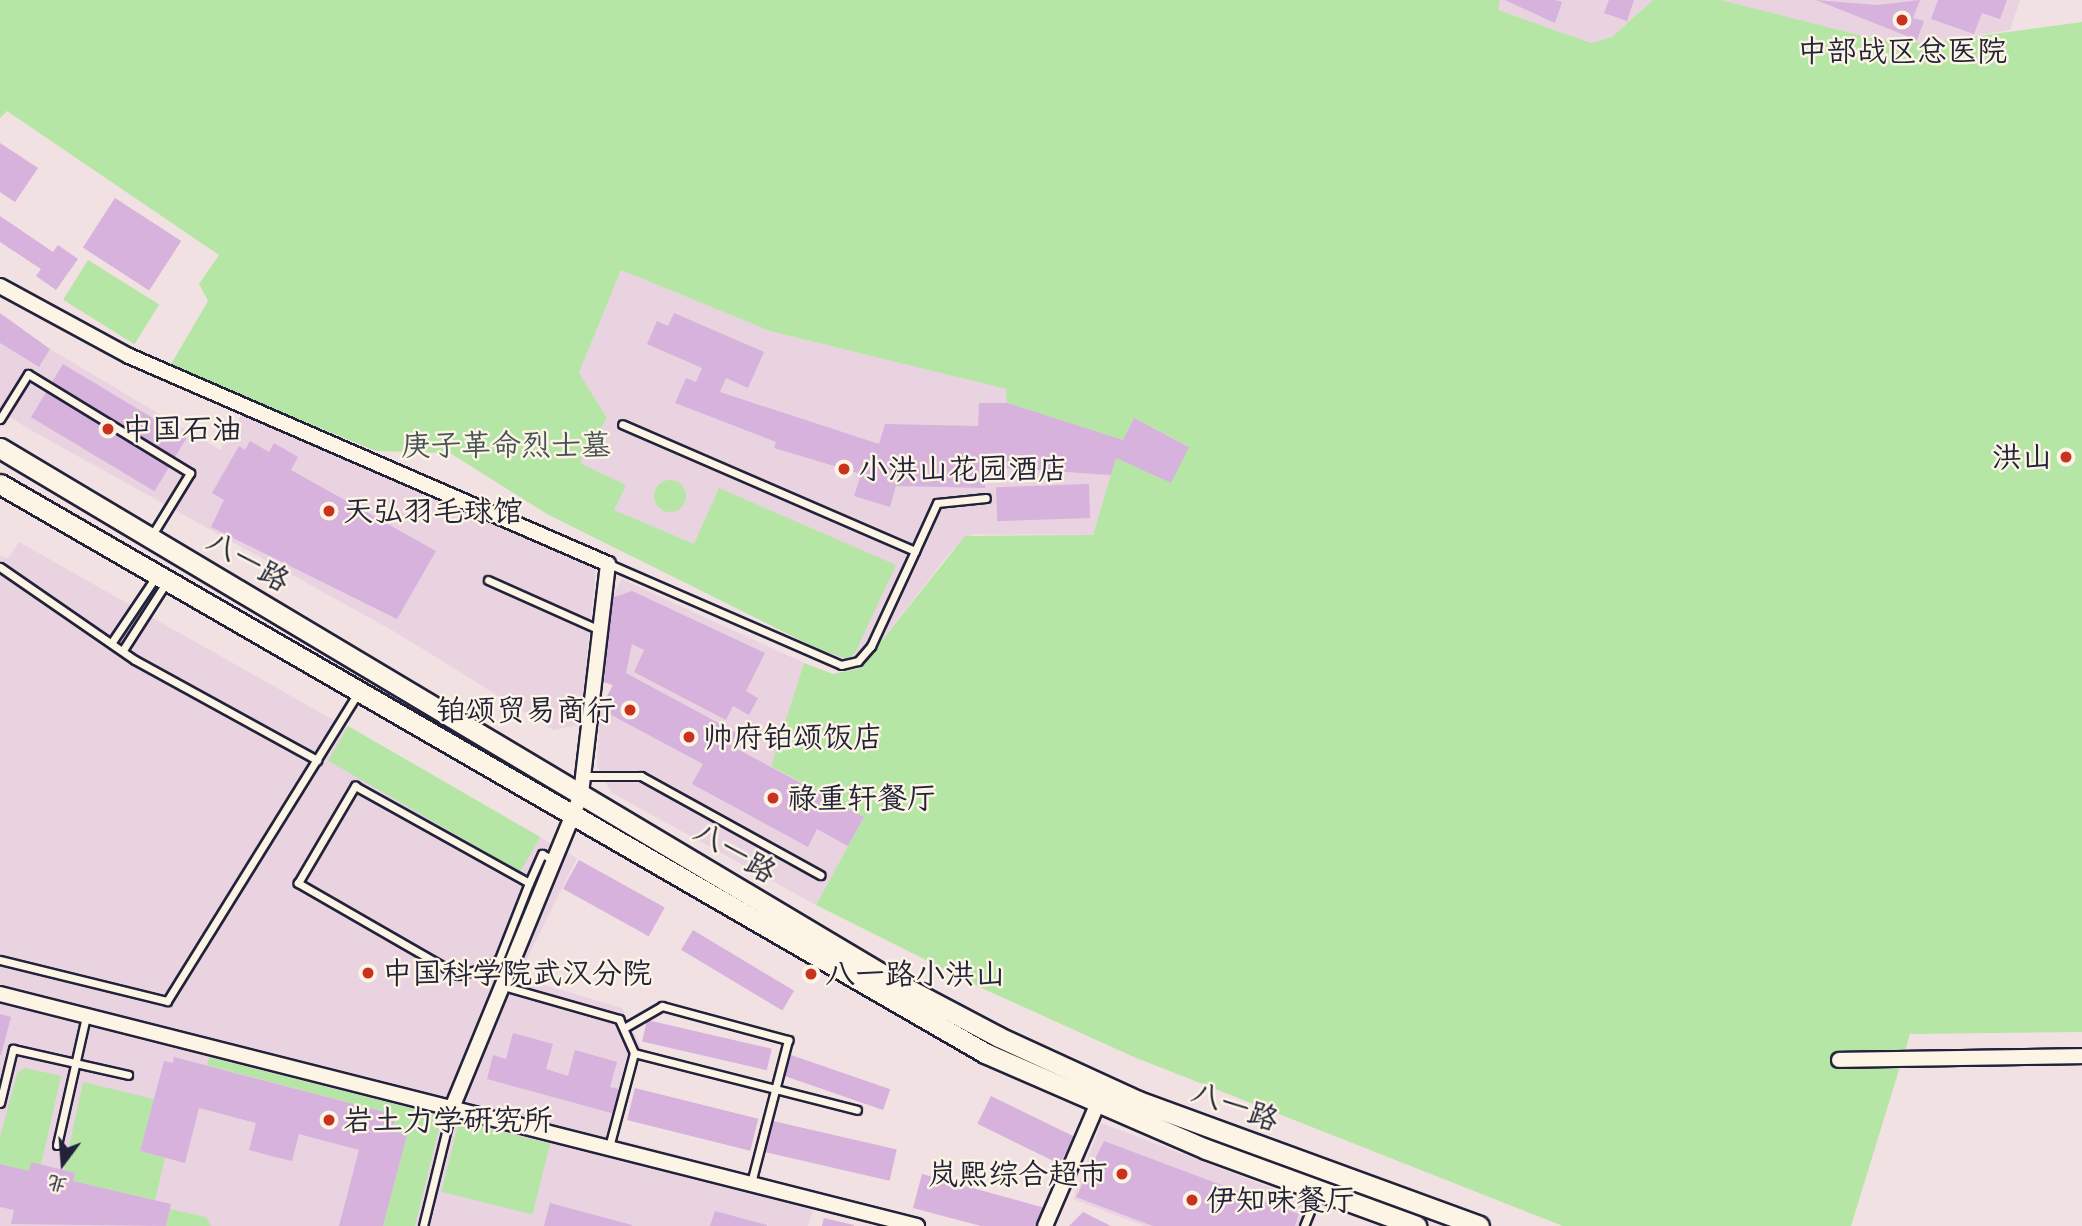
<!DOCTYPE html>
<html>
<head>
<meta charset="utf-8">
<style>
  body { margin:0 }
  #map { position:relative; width:2082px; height:1226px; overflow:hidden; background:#f1e1e2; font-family:Caveat,"LXGW WenKai TC",sans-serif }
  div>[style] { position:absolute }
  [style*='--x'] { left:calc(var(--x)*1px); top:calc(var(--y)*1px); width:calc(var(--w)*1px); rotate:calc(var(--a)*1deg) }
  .built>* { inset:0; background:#e9d3e0 }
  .green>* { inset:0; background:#b5e6a5; transform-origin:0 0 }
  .round { border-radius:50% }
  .building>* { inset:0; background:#d6b2dc; transform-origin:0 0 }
  .roads { filter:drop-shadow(2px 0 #22223b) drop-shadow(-2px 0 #22223b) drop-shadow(0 2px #22223b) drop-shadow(0 -2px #22223b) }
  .lane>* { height:7px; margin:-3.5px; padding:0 3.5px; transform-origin:3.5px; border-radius:3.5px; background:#fcf5e5 }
  .street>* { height:14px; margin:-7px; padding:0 7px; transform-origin:7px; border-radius:7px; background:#fcf5e5 }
  .secondary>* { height:19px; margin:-9.5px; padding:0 9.5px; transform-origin:9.5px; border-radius:9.5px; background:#fcf5e5 }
  .dots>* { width:19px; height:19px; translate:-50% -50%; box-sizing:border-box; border:4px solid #fcf5e5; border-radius:50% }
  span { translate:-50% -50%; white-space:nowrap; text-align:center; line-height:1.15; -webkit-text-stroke:5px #fcf5e5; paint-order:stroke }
  .poi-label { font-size:30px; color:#22223b }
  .left { translate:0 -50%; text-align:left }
  .right { translate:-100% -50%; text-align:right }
  .park-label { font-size:30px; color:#475356 }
  .street-label { font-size:30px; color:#22223b }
  .north { position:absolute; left:28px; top:1128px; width:70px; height:70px; -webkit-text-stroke:5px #fcf5e5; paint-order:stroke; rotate:196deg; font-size:19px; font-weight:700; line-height:28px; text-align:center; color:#22223b }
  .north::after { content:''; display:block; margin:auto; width:24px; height:32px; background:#22223b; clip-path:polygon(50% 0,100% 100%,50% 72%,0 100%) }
</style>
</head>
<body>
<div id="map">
  <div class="built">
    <i style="clip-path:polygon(1500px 0,1653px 0,1612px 37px,1591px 43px,1497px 10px)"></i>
    <i style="clip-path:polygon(1721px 0,2020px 0,2010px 30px,1927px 43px,1883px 41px)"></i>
    <i style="clip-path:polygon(621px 270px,770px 331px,1007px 389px,1122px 439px,1134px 418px,1189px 447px,1171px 483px,1116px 459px,1093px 535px,972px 534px,952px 550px,860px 668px,547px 514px,607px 418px,579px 374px)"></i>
    <i style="clip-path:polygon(0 343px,38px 367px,50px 349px,220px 450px,242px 414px,596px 568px,580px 725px,553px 730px,395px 632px,27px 428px,0 410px)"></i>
    <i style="clip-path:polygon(19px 542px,577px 858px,518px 977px,622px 1008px,642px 1049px,617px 1139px,818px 1192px,808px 1226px,0 1226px,0 556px,8px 558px)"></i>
    <i style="clip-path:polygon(622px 579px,804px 663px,771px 766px,864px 817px,816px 905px,612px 793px,597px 766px,600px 709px,613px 686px,604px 682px,612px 598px)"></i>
    <i style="clip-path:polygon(1101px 1123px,1308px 1202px,1299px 1226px,1144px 1226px,1073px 1199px)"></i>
  </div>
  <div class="green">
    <i style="clip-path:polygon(0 0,1500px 0,1498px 10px,1591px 43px,1612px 37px,1653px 0,1721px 0,1883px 41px,1927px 43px,2082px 22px,2082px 1032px,1910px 1034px,1851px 1226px,1563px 1226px,1134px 1057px,986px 990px,816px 905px,864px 817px,771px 766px,804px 663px,833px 674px,860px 668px,965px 536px,1093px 535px,1116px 458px,1171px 483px,1188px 446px,1134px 418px,1123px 440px,1007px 403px,1006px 389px,770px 331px,621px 270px,579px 373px,607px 418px,580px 463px,626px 485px,614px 510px,694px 544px,719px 488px,896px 565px,855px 653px,848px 659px,820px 650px,547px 514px,450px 453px,376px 451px,170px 366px,208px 301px,199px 284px,219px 255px,7px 111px,0 118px)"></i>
    <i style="left:88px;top:260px;width:84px;height:47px;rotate:32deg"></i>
    <i class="round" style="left:654px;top:480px;width:32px;height:32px"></i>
    <i style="left:348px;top:726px;width:222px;height:40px;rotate:30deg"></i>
    <i style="clip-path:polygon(209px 1057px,442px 1116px,415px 1226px,383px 1226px,407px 1135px,392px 1131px,396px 1115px,207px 1065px)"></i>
    <i style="clip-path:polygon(25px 1068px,61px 1076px,41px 1165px,29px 1171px,0 1164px,0 1137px,17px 1074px)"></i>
    <i style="clip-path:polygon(83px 1082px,154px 1099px,140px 1151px,165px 1158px,155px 1200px,73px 1181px,75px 1173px,64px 1170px)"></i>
    <i style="left:459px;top:1121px;width:94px;height:73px;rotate:14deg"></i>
    <i style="clip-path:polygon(170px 1209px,206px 1217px,211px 1226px,166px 1226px)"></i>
  </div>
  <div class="building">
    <i style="clip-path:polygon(1505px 0,1555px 0,1562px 2px,1555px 23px)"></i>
    <i style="clip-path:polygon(1609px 0,1634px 0,1627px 21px,1604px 13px)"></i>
    <i style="clip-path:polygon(1816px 0,1877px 5px,1920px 0,1913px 18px,1924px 21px,1917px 40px)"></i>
    <i style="clip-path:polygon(1938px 0,2007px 0,2000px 19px,1982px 13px,1974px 34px,1931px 19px)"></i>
    <i style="clip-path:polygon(0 143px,38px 168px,15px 202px,0 192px)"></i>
    <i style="left:115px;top:198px;width:79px;height:59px;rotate:33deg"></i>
    <i style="clip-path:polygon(0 216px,53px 252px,58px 245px,78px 259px,56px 290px,36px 276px,41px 269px,0 242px)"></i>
    <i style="clip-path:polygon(0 313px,50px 349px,39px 367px,0 343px)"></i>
    <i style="clip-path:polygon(674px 313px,764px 352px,748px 388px,726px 378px,720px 392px,879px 444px,885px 424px,978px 426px,979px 403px,1007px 403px,1123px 440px,1134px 418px,1189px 447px,1171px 483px,1116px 458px,1111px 475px,1006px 468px,1005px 477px,985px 475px,985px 488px,896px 486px,890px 507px,854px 496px,861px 474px,774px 448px,776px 442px,675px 403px,686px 378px,696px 382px,702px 368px,647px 344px,657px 321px,668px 326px)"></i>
    <i style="left:63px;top:364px;width:144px;height:62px;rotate:31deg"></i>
    <i style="clip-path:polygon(250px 441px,269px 452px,274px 443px,298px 457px,291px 470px,436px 551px,397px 619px,211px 527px,224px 500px,212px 493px,239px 446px,245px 450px)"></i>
    <i style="left:1089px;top:484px;width:34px;height:93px;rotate:88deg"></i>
    <i style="clip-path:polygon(632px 591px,765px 653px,746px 691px,758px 698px,749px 715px,733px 706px,726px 720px,634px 672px,644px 650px,632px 644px,626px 673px,737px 733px,730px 745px,864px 817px,848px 846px,817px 829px,808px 847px,692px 784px,703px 764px,600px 709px,613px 685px,604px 682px,612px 598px)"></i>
    <i style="left:579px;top:860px;width:98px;height:33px;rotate:29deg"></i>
    <i style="left:693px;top:930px;width:118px;height:23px;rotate:31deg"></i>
    <i style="clip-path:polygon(0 1014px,11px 1017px,1px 1055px,0 1055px)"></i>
    <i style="left:647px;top:1020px;width:128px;height:22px;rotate:13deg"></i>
    <i style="clip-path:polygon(513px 1033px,553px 1044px,546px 1069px,568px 1076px,575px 1050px,617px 1062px,610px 1087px,622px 1090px,615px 1114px,487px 1079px,493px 1055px,506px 1059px)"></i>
    <i style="left:791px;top:1055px;width:105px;height:22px;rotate:19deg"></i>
    <i style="clip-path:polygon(174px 1057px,396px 1115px,392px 1131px,407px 1135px,383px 1226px,339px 1226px,359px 1150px,299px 1134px,292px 1161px,271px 1156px,249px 1150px,256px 1123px,199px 1108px,185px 1163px,140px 1151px,164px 1061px,173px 1063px)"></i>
    <i style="left:635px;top:1088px;width:127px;height:33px;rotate:14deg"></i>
    <i style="left:991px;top:1096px;width:92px;height:31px;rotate:26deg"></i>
    <i style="left:773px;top:1121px;width:127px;height:32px;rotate:13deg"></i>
    <i style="clip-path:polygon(1104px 1141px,1299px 1214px,1295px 1226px,1153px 1226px,1076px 1197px)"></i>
    <i style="clip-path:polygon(31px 1162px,75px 1173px,73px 1181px,171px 1204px,166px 1226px,11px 1224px,14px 1210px,0 1207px,0 1164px,29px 1171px)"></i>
    <i style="clip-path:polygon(922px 1174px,1045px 1208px,1040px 1226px,981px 1226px,913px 1208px)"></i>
    <i style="clip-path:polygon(550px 1203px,632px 1225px,632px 1226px,544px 1226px)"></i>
    <i style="clip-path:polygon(715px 1211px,767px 1225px,767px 1226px,710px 1226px)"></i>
    <i style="clip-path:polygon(1083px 1212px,1111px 1226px,1069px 1226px)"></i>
    <i style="clip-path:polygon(824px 1218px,854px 1225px,854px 1226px,822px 1226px)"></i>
  </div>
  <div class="roads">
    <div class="lane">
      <i style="--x:0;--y:419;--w:53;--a:-58.1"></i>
      <i style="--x:28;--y:374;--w:190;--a:31.4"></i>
      <i style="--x:190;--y:473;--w:73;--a:121.5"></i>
      <i style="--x:915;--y:551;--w:53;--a:-65.4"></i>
      <i style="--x:937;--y:503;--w:49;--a:-5.8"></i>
      <i style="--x:609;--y:564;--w:253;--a:23.5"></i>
      <i style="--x:841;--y:665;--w:17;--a:-13"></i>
      <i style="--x:858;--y:661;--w:20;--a:-49"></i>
      <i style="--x:871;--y:646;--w:105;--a:-65.1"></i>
      <i style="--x:915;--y:551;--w:319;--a:-156.6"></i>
      <i style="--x:0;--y:567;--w:164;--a:34.6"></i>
      <i style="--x:135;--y:660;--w:208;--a:28.8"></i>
      <i style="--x:488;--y:580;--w:123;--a:24.1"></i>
      <i style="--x:112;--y:642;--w:77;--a:-56.1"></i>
      <i style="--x:123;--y:650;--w:80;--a:-57.3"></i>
      <i style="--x:585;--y:776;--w:56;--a:0"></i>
      <i style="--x:641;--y:776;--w:205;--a:28.9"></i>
      <i style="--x:355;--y:786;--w:199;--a:29.1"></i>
      <i style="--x:529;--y:883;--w:82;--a:111.5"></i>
      <i style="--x:499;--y:959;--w:13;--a:141"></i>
      <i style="--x:489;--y:967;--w:32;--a:166"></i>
      <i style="--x:458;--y:975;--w:185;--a:-150.1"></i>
      <i style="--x:298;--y:883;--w:113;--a:-59.6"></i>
      <i style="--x:529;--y:883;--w:32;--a:-66"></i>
      <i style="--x:542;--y:854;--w:16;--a:27"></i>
      <i style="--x:0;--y:960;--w:172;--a:13.8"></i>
      <i style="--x:167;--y:1001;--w:361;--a:-58.2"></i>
      <i style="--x:503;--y:986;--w:121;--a:15.9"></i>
      <i style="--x:619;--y:1019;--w:37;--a:66"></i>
      <i style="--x:634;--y:1053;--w:97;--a:104.9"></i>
      <i style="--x:624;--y:1028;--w:44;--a:-30.1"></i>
      <i style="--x:662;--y:1006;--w:131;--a:15.1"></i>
      <i style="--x:788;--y:1040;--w:148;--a:104.5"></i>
      <i style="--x:634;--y:1053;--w:230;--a:14.3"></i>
      <i style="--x:0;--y:1103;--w:56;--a:-76.5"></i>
      <i style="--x:13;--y:1049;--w:118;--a:12.7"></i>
      <i style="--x:57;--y:1145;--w:132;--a:-77.3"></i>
      <i style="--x:423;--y:1226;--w:122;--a:-76.2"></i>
      <i style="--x:1304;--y:1226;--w:38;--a:-68"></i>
    </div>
    <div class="street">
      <i style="--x:0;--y:286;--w:147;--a:28.5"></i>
      <i style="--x:129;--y:356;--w:522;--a:23.47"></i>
      <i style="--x:608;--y:564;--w:233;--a:96.7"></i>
      <i style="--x:581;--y:795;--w:339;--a:112.4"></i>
      <i style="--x:0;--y:994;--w:946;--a:14.2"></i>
      <i style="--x:1839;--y:1060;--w:243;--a:-0.9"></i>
      <i style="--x:1045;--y:1226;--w:132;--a:-66.7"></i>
    </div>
    <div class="secondary">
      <i style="--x:0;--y:448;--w:1044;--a:30.81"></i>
      <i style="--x:897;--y:983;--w:115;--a:27.9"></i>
      <i style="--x:999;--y:1037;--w:153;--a:24.7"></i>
      <i style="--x:1138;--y:1101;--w:363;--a:20.1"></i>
      <i style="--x:0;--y:484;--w:1138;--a:30.01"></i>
      <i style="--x:985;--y:1053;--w:241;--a:23.5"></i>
      <i style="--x:1206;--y:1149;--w:224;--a:20.1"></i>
    </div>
  </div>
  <div class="dots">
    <i style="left:1902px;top:20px;background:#c8321e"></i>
    <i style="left:108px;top:429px;background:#c8321e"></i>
    <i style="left:2066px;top:457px;background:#c8321e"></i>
    <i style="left:844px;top:469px;background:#c8321e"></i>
    <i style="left:329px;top:511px;background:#c8321e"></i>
    <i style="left:630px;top:710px;background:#c8321e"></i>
    <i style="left:689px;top:737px;background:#c8321e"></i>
    <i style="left:773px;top:798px;background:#c8321e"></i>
    <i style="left:368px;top:973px;background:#c8321e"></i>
    <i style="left:811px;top:974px;background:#c8321e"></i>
    <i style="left:329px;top:1120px;background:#c8321e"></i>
    <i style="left:1122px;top:1174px;background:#c8321e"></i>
    <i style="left:1192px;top:1200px;background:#c8321e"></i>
  </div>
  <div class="poi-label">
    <span style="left:1902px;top:51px">中部战区总医院</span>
    <span class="left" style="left:122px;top:429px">中国石油</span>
    <span class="right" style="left:2052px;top:457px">洪山</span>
    <span class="left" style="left:858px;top:469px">小洪山花园酒店</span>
    <span class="left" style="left:343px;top:511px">天弘羽毛球馆</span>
    <span class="right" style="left:616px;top:710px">铂颂贸易商行</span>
    <span class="left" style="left:703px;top:737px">帅府铂颂饭店</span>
    <span class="left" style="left:787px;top:798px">禄重轩餐厅</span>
    <span class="left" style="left:382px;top:973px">中国科学院武汉分院</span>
    <span class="left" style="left:825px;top:974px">八一路小洪山</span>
    <span class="left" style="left:343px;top:1120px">岩土力学研究所</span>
    <span class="right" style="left:1108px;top:1174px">岚熙综合超市</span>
    <span class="left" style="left:1206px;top:1200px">伊知味餐厅</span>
  </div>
  <div class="park-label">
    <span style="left:506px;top:445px">庚子革命烈士墓</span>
  </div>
  <div class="street-label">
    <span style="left:248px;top:561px;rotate:30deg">八一路</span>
    <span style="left:735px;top:852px;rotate:31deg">八一路</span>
    <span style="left:1235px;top:1106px;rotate:20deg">八一路</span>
  </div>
  <div class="north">北</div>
</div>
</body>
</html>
